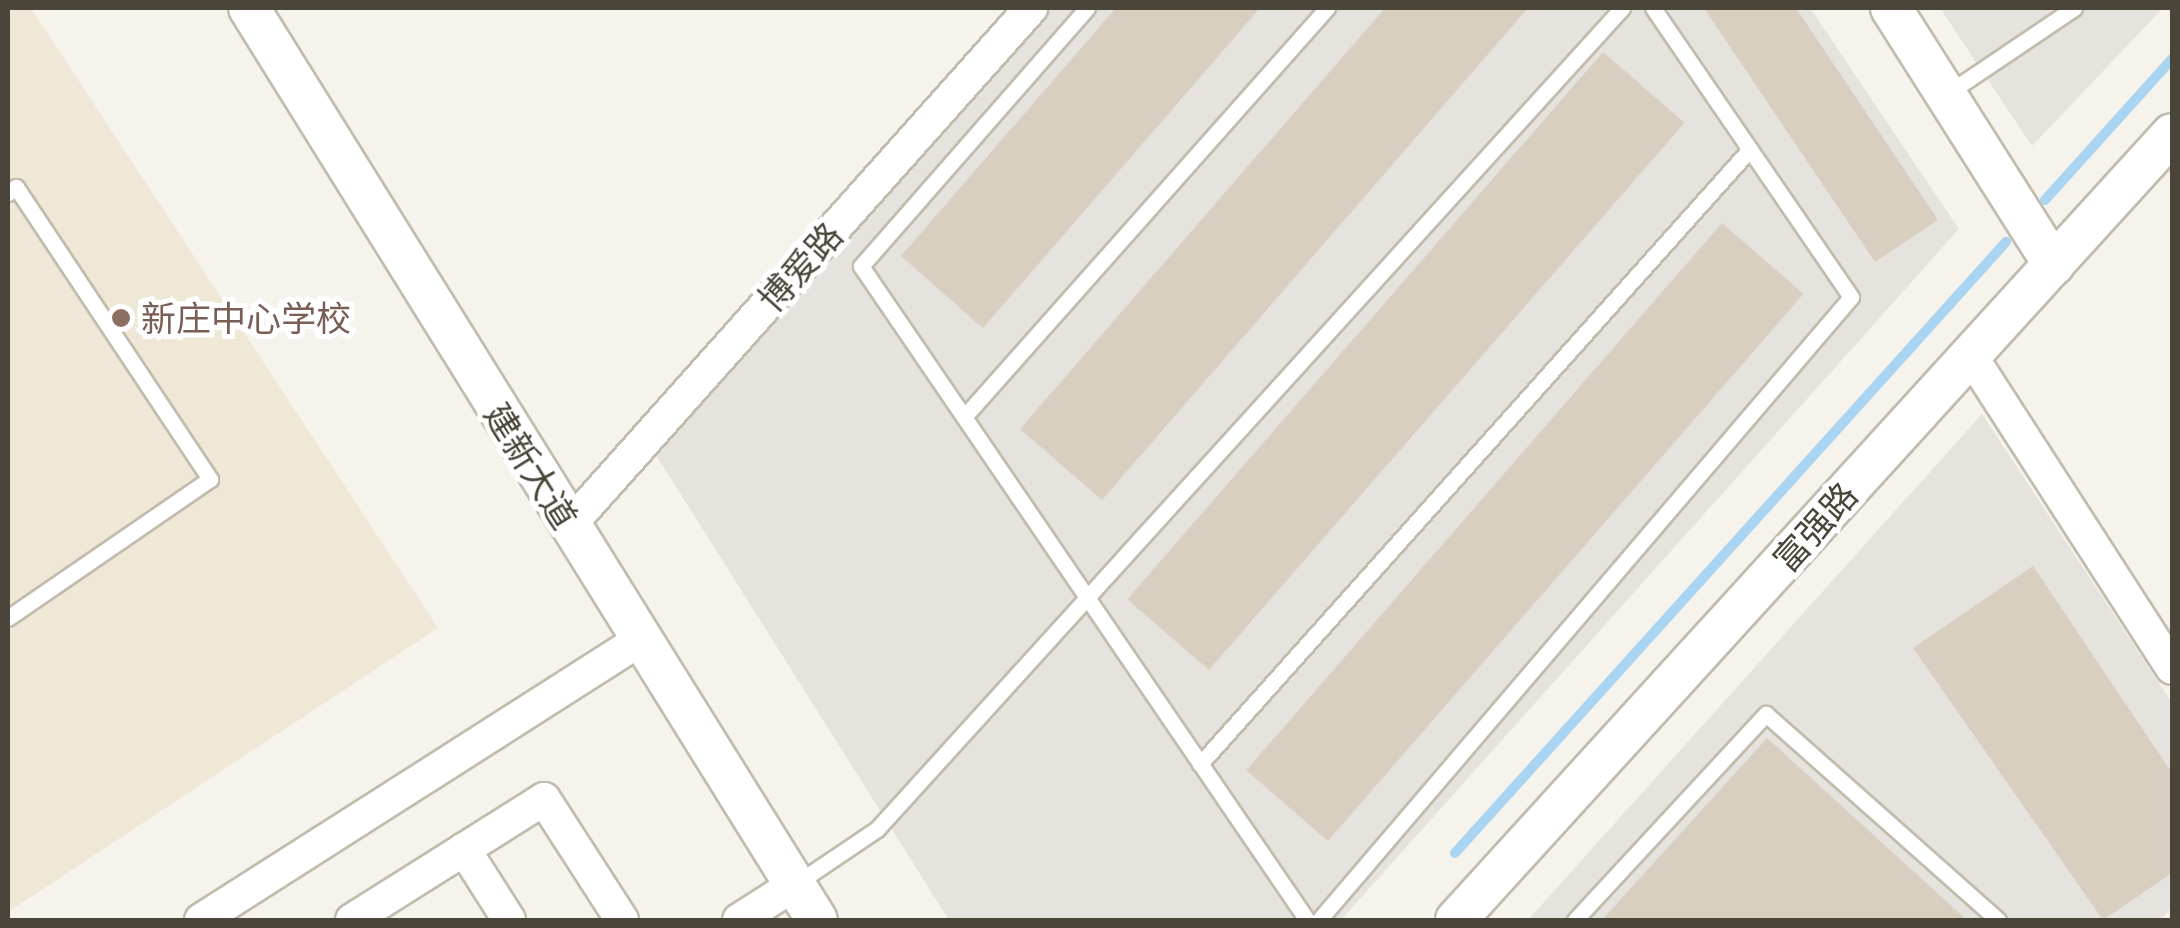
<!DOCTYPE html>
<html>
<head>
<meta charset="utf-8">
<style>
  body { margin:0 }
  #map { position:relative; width:2180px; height:928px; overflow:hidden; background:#f6f3ec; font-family:Inter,"Noto Sans SC",sans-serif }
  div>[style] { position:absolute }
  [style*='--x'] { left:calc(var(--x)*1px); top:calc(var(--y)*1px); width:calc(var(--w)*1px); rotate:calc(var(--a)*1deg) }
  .industrial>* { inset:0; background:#e6e2dd }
  .education>* { inset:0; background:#efe8d6 }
  .stream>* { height:10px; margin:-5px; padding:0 5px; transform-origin:5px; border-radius:5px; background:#a9d4f2 }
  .building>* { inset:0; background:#d8cfc1; transform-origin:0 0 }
  .roads { filter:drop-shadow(2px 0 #c2bbae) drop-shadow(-2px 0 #c2bbae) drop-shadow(0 2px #c2bbae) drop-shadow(0 -2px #c2bbae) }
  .service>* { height:15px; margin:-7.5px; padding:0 7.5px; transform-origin:7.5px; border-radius:7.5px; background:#fff }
  .minor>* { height:32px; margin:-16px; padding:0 16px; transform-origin:16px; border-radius:16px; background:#fff }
  .tertiary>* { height:40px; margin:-20px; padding:0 20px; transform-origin:20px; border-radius:20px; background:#fff }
  .dots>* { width:28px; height:28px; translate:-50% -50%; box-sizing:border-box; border:5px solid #fff; border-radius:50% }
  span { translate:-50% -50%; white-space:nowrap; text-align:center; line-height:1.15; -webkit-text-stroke:10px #fff; paint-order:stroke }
  .street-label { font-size:35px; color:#4b4439 }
  .education-label { font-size:35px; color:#785e54 }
  .left { translate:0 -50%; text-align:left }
  .frame { position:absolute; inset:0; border:10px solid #4b4439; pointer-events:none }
</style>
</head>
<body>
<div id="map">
  <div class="industrial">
    <i style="clip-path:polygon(1052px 8px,1810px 8px,1959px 229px,1341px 920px,949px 920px,656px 455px)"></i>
    <i style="clip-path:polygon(1940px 8px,2163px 8px,2032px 146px)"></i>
    <i style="clip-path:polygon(1982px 414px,2172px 703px,2172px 908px,2160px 920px,1528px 920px)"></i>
  </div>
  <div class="education">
    <i style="clip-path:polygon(8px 8px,31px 8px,438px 628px,8px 912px)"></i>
  </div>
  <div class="stream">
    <i style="--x:2045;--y:200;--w:190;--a:-48"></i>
    <i style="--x:1455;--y:853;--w:823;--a:-47.96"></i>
  </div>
  <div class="building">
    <i style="clip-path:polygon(1116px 8px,1260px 8px,983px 328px,901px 256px)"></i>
    <i style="clip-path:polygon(1385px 8px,1528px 8px,1102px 500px,1020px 429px)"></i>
    <i style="clip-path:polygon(1704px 8px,1796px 8px,1938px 220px,1875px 262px)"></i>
    <i style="left:1603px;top:52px;width:108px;height:725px;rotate:41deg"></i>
    <i style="left:1722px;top:223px;width:108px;height:725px;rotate:41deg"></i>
    <i style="clip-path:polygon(2033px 566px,2172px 773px,2172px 873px,2103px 920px,1913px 648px)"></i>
    <i style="clip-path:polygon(1767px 738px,1967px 920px,1602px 920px)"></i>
  </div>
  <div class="roads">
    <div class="service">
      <i style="--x:1087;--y:8;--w:343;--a:131.2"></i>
      <i style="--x:861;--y:266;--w:792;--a:55.71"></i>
      <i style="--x:1948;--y:93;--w:152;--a:-34"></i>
      <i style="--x:8;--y:193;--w:10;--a:-37"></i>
      <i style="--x:16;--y:187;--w:351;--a:56.4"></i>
      <i style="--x:210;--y:479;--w:245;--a:145.5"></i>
      <i style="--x:964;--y:417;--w:547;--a:-48.41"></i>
      <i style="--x:1200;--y:764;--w:825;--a:-48.19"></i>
      <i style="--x:797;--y:883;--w:97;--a:-34"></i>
      <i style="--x:877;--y:829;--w:1109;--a:-47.78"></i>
      <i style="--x:1319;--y:920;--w:819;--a:-49.5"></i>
      <i style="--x:1851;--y:297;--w:350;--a:-124.4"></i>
      <i style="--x:1575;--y:920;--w:281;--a:-47.2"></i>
      <i style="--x:1766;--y:714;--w:310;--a:41.6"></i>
    </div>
    <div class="minor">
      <i style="--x:1971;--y:356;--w:371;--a:57.2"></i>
      <i style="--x:568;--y:527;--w:696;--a:-48.26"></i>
      <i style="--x:464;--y:849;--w:84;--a:57.6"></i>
      <i style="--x:201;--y:920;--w:521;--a:-32.53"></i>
      <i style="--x:352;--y:920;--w:227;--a:-32.2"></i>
      <i style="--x:544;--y:799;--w:144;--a:57.2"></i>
      <i style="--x:739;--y:920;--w:65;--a:-32.5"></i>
    </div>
    <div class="tertiary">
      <i style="--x:249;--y:8;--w:1074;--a:58.09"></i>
      <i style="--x:1891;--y:8;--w:304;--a:57.6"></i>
      <i style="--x:1456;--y:920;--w:1063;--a:-47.67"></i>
    </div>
  </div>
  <div class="dots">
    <i style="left:121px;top:318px;background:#8d6e63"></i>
  </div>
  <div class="street-label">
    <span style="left:800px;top:267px;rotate:-48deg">博爱路</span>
    <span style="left:531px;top:466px;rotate:58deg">建新大道</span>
    <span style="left:1815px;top:527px;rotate:-48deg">富强路</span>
  </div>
  <div class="education-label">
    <span class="left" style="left:141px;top:318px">新庄中心学校</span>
  </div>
  <div class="frame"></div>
</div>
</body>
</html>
